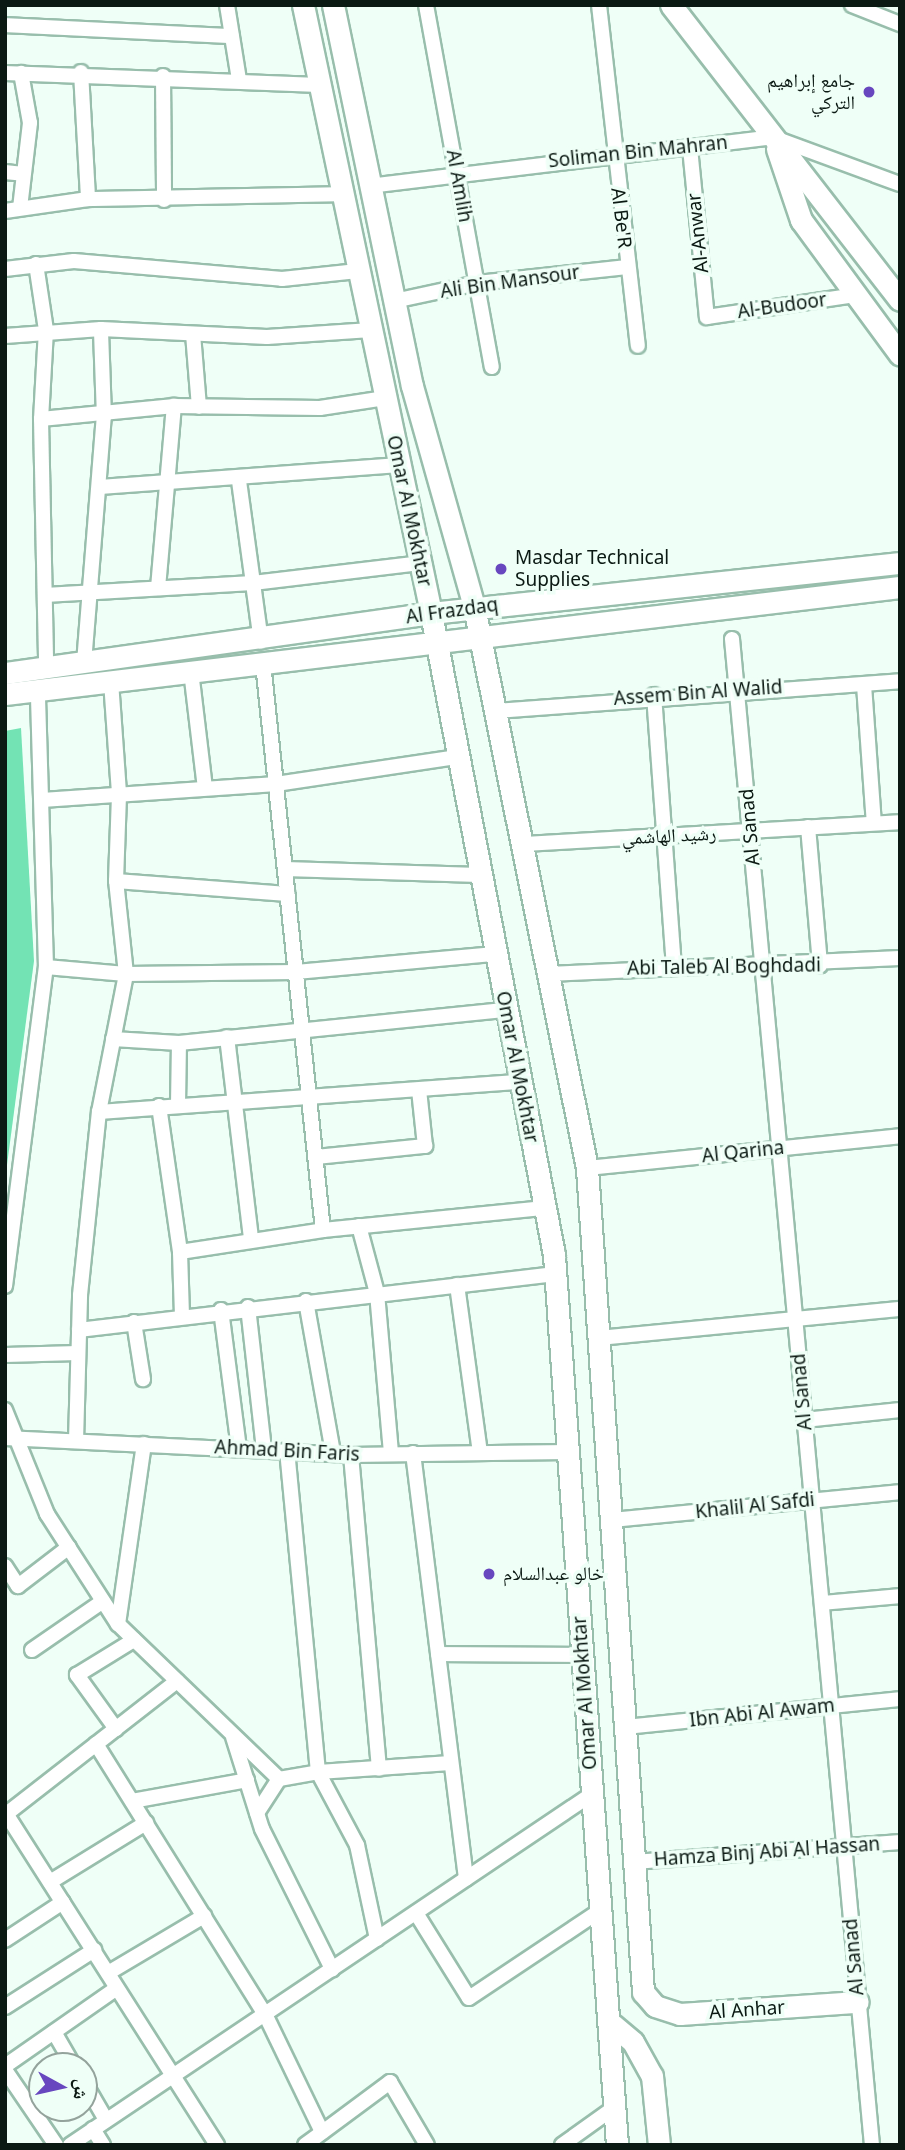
<!DOCTYPE html>
<html>
<head>
<meta charset="utf-8">
<style>
  body { margin:0 }
  #map { position:relative; width:905px; height:2150px; overflow:hidden; background:#effff7; font-family:"Noto Sans","Noto Naskh Arabic",sans-serif }
  div>[style] { position:absolute }
  [style*='--x'] { left:calc(var(--x)*1px); top:calc(var(--y)*1px); width:calc(var(--w)*1px); rotate:calc(var(--a)*1deg) }
  .green>* { inset:0; background:#73e3b4 }
  .roads { filter:drop-shadow(2px 0 #98beac) drop-shadow(-2px 0 #98beac) drop-shadow(0 2px #98beac) drop-shadow(0 -2px #98beac) }
  .street>* { height:14px; margin:-7px; padding:0 7px; transform-origin:7px; border-radius:7px; background:#fff }
  .secondary>* { height:21px; margin:-10.5px; padding:0 10.5px; transform-origin:10.5px; border-radius:10.5px; background:#fff }
  .dots>* { width:19px; height:19px; translate:-50% -50%; box-sizing:border-box; border:4px solid #effff7; border-radius:50% }
  span { translate:-50% -50%; white-space:nowrap; text-align:center; line-height:1.15; -webkit-text-stroke:7px #effff7; paint-order:stroke }
  .poi-label { font-size:19px; color:#0b1913 }
  .right { translate:-100% -50%; text-align:right }
  .left { translate:0 -50%; text-align:left }
  .street-label { font-size:19px; color:#0b1913 }
  .frame { position:absolute; inset:0; border:7px solid #0b1913; pointer-events:none }
  .north { position:absolute; left:28px; top:2052px; width:70px; height:70px; box-sizing:border-box; background:#effff7; border:2px solid #94a39c; border-radius:50%; rotate:98deg; font-size:19px; font-weight:700; line-height:28px; text-align:center; color:#0b1913 }
  .north::after { content:''; display:block; margin:auto; width:24px; height:32px; background:#6847bf; clip-path:polygon(50% 0,100% 100%,50% 72%,0 100%) }
</style>
</head>
<body>
<div id="map">
  <div class="green">
    <i style="clip-path:polygon(21px 728px,34px 961px,5px 1180px,5px 731px)"></i>
  </div>
  <div class="roads">
    <div class="street">
      <i style="--x:227;--y:5;--w:76;--a:80.9"></i>
      <i style="--x:426;--y:5;--w:368;--a:79.7"></i>
      <i style="--x:599;--y:5;--w:343;--a:83.5"></i>
      <i style="--x:852;--y:5;--w:52;--a:21.6"></i>
      <i style="--x:5;--y:25;--w:227;--a:2.8"></i>
      <i style="--x:81;--y:72;--w:127;--a:86.8"></i>
      <i style="--x:5;--y:73;--w:314;--a:2.2"></i>
      <i style="--x:163;--y:76;--w:124;--a:89.5"></i>
      <i style="--x:690;--y:148;--w:170;--a:84.3"></i>
      <i style="--x:707;--y:317;--w:151;--a:-8.4"></i>
      <i style="--x:5;--y:172;--w:18;--a:6"></i>
      <i style="--x:369;--y:186;--w:406;--a:-6.9"></i>
      <i style="--x:772;--y:137;--w:136;--a:20.2"></i>
      <i style="--x:20;--y:208;--w:86;--a:-83.3"></i>
      <i style="--x:30;--y:123;--w:51;--a:-100.2"></i>
      <i style="--x:5;--y:211;--w:84;--a:-8.2"></i>
      <i style="--x:88;--y:199;--w:254;--a:-1.1"></i>
      <i style="--x:36;--y:264;--w:67;--a:81.4"></i>
      <i style="--x:46;--y:330;--w:89;--a:93.2"></i>
      <i style="--x:41;--y:419;--w:249;--a:88.8"></i>
      <i style="--x:5;--y:269;--w:69;--a:-6.6"></i>
      <i style="--x:74;--y:261;--w:209;--a:4.9"></i>
      <i style="--x:282;--y:279;--w:76;--a:-6"></i>
      <i style="--x:394;--y:301;--w:85;--a:-12.2"></i>
      <i style="--x:477;--y:283;--w:151;--a:-6.1"></i>
      <i style="--x:193;--y:334;--w:73;--a:85.3"></i>
      <i style="--x:5;--y:336;--w:96;--a:-4.2"></i>
      <i style="--x:101;--y:329;--w:166;--a:2.8"></i>
      <i style="--x:267;--y:337;--w:104;--a:-3.9"></i>
      <i style="--x:41;--y:419;--w:134;--a:-5.6"></i>
      <i style="--x:174;--y:406;--w:146;--a:0.8"></i>
      <i style="--x:320;--y:408;--w:66;--a:-8.7"></i>
      <i style="--x:239;--y:481;--w:162;--a:82.2"></i>
      <i style="--x:100;--y:487;--w:300;--a:-4.2"></i>
      <i style="--x:158;--y:588;--w:183;--a:-85"></i>
      <i style="--x:45;--y:595;--w:208;--a:-3.3"></i>
      <i style="--x:253;--y:583;--w:168;--a:-6.8"></i>
      <i style="--x:732;--y:639;--w:1512;--a:84.69"></i>
      <i style="--x:84;--y:663;--w:247;--a:-85.4"></i>
      <i style="--x:104;--y:417;--w:88;--a:-92"></i>
      <i style="--x:263;--y:663;--w:570;--a:83.96"></i>
      <i style="--x:191;--y:671;--w:118;--a:83.2"></i>
      <i style="--x:864;--y:685;--w:138;--a:85.9"></i>
      <i style="--x:654;--y:695;--w:272;--a:85.8"></i>
      <i style="--x:496;--y:711;--w:405;--a:-4.2"></i>
      <i style="--x:42;--y:800;--w:235;--a:-3.9"></i>
      <i style="--x:276;--y:784;--w:182;--a:-8.5"></i>
      <i style="--x:808;--y:827;--w:139;--a:85"></i>
      <i style="--x:523;--y:844;--w:378;--a:-3.3"></i>
      <i style="--x:285;--y:869;--w:194;--a:1.8"></i>
      <i style="--x:116;--y:881;--w:172;--a:4.3"></i>
      <i style="--x:46;--y:967;--w:80;--a:5"></i>
      <i style="--x:126;--y:974;--w:170;--a:-0.7"></i>
      <i style="--x:296;--y:972;--w:200;--a:-5.2"></i>
      <i style="--x:548;--y:974;--w:352;--a:-2.6"></i>
      <i style="--x:227;--y:1037;--w:203;--a:83.2"></i>
      <i style="--x:113;--y:1039;--w:66;--a:3.5"></i>
      <i style="--x:179;--y:1043;--w:329;--a:-5.8"></i>
      <i style="--x:178;--y:1105;--w:62;--a:-89.1"></i>
      <i style="--x:159;--y:1106;--w:148;--a:81.8"></i>
      <i style="--x:180;--y:1252;--w:62;--a:88.2"></i>
      <i style="--x:99;--y:1112;--w:422;--a:-4.1"></i>
      <i style="--x:316;--y:1157;--w:110;--a:-5.8"></i>
      <i style="--x:425;--y:1146;--w:56;--a:-96.1"></i>
      <i style="--x:587;--y:1168;--w:315;--a:-5.8"></i>
      <i style="--x:359;--y:1226;--w:69;--a:75"></i>
      <i style="--x:377;--y:1293;--w:161;--a:85"></i>
      <i style="--x:180;--y:1252;--w:145;--a:-8.7"></i>
      <i style="--x:323;--y:1230;--w:223;--a:-5.7"></i>
      <i style="--x:457;--y:1285;--w:169;--a:82.2"></i>
      <i style="--x:5;--y:1286;--w:322;--a:-82.7"></i>
      <i style="--x:46;--y:967;--w:277;--a:-91.7"></i>
      <i style="--x:306;--y:1301;--w:153;--a:79.9"></i>
      <i style="--x:248;--y:1307;--w:143;--a:83.6"></i>
      <i style="--x:221;--y:1310;--w:139;--a:82.6"></i>
      <i style="--x:134;--y:1322;--w:58;--a:81"></i>
      <i style="--x:79;--y:1330;--w:479;--a:-6.7"></i>
      <i style="--x:598;--y:1338;--w:303;--a:-5.5"></i>
      <i style="--x:5;--y:1355;--w:73;--a:-1.6"></i>
      <i style="--x:5;--y:1410;--w:112;--a:68"></i>
      <i style="--x:47;--y:1514;--w:131;--a:57.2"></i>
      <i style="--x:118;--y:1624;--w:223;--a:43.9"></i>
      <i style="--x:804;--y:1420;--w:97;--a:-5.9"></i>
      <i style="--x:5;--y:1438;--w:346;--a:2.8"></i>
      <i style="--x:351;--y:1455;--w:217;--a:-0.8"></i>
      <i style="--x:76;--y:1441;--w:146;--a:-88.4"></i>
      <i style="--x:80;--y:1295;--w:184;--a:-84.1"></i>
      <i style="--x:99;--y:1112;--w:141;--a:-78.9"></i>
      <i style="--x:126;--y:974;--w:94;--a:-96.1"></i>
      <i style="--x:116;--y:881;--w:88;--a:-88"></i>
      <i style="--x:119;--y:793;--w:112;--a:-94.1"></i>
      <i style="--x:287;--y:1450;--w:323;--a:84.5"></i>
      <i style="--x:318;--y:1772;--w:133;--a:-3.9"></i>
      <i style="--x:413;--y:1453;--w:429;--a:82.9"></i>
      <i style="--x:351;--y:1455;--w:315;--a:84.9"></i>
      <i style="--x:611;--y:1520;--w:290;--a:-5.5"></i>
      <i style="--x:5;--y:1566;--w:24;--a:57"></i>
      <i style="--x:18;--y:1586;--w:64;--a:-37.4"></i>
      <i style="--x:822;--y:1603;--w:78;--a:-5.1"></i>
      <i style="--x:118;--y:1624;--w:182;--a:-81.8"></i>
      <i style="--x:32;--y:1650;--w:86;--a:-34.6"></i>
      <i style="--x:438;--y:1654;--w:145;--a:0.4"></i>
      <i style="--x:625;--y:1727;--w:276;--a:-5.8"></i>
      <i style="--x:116;--y:1729;--w:67;--a:-125.8"></i>
      <i style="--x:77;--y:1675;--w:67;--a:-31.6"></i>
      <i style="--x:233;--y:1737;--w:96;--a:72.5"></i>
      <i style="--x:262;--y:1829;--w:157;--a:63.4"></i>
      <i style="--x:96;--y:1744;--w:319;--a:58"></i>
      <i style="--x:265;--y:2014;--w:131;--a:64.2"></i>
      <i style="--x:132;--y:1801;--w:117;--a:-10.3"></i>
      <i style="--x:5;--y:1812;--w:395;--a:57.5"></i>
      <i style="--x:257;--y:1813;--w:40;--a:-57.1"></i>
      <i style="--x:279;--y:1779;--w:40;--a:-10"></i>
      <i style="--x:318;--y:1772;--w:83;--a:61.9"></i>
      <i style="--x:357;--y:1845;--w:96;--a:78"></i>
      <i style="--x:5;--y:1815;--w:218;--a:-37.9"></i>
      <i style="--x:634;--y:1862;--w:267;--a:-4.3"></i>
      <i style="--x:50;--y:1882;--w:113;--a:-31.6"></i>
      <i style="--x:416;--y:1913;--w:100;--a:58.1"></i>
      <i style="--x:469;--y:1998;--w:159;--a:-33.7"></i>
      <i style="--x:5;--y:1940;--w:69;--a:-33.2"></i>
      <i style="--x:108;--y:1973;--w:112;--a:-30.7"></i>
      <i style="--x:5;--y:2007;--w:106;--a:-32.6"></i>
      <i style="--x:54;--y:2032;--w:39;--a:60"></i>
      <i style="--x:5;--y:2066;--w:136;--a:-34.9"></i>
      <i style="--x:5;--y:2070;--w:91;--a:55.8"></i>
      <i style="--x:84;--y:2082;--w:44;--a:59.9"></i>
      <i style="--x:93;--y:2129;--w:19;--a:58"></i>
      <i style="--x:70;--y:2145;--w:629;--a:-33.92"></i>
      <i style="--x:305;--y:2145;--w:106;--a:-36.5"></i>
      <i style="--x:390;--y:2082;--w:73;--a:59.6"></i>
      <i style="--x:562;--y:2145;--w:65;--a:-35.6"></i>
    </div>
    <div class="secondary">
      <i style="--x:303;--y:5;--w:621;--a:78.11"></i>
      <i style="--x:431;--y:613;--w:654;--a:79.15"></i>
      <i style="--x:554;--y:1255;--w:892;--a:85.95"></i>
      <i style="--x:333;--y:5;--w:389;--a:78.3"></i>
      <i style="--x:412;--y:386;--w:230;--a:74.3"></i>
      <i style="--x:474;--y:607;--w:572;--a:78.61"></i>
      <i style="--x:587;--y:1168;--w:826;--a:86.11"></i>
      <i style="--x:643;--y:1992;--w:18;--a:49"></i>
      <i style="--x:655;--y:2006;--w:26;--a:18"></i>
      <i style="--x:680;--y:2014;--w:178;--a:-3.9"></i>
      <i style="--x:671;--y:5;--w:373;--a:52.2"></i>
      <i style="--x:777;--y:149;--w:75;--a:71.3"></i>
      <i style="--x:801;--y:220;--w:167;--a:53.7"></i>
      <i style="--x:5;--y:673;--w:430;--a:-8"></i>
      <i style="--x:431;--y:613;--w:472;--a:-6.1"></i>
      <i style="--x:5;--y:694;--w:901;--a:-6.82"></i>
      <i style="--x:613;--y:2025;--w:26;--a:40"></i>
      <i style="--x:633;--y:2042;--w:39;--a:61"></i>
      <i style="--x:652;--y:2076;--w:69;--a:84.2"></i>
    </div>
  </div>
  <div class="dots">
    <i style="left:869px;top:92px;background:#6847bf"></i>
    <i style="left:501px;top:569px;background:#6847bf"></i>
    <i style="left:489px;top:1574px;background:#6847bf"></i>
  </div>
  <div class="poi-label">
    <span class="right" style="left:855px;top:92px">جامع إبراهيم<br>التركي</span>
    <span class="left" style="left:515px;top:569px">Masdar Technical<br>Supplies</span>
    <span class="left" style="left:503px;top:1574px">خالو عبدالسلام</span>
  </div>
  <div class="street-label">
    <span style="left:638px;top:152px;rotate:-6deg">Soliman Bin Mahran</span>
    <span style="left:459px;top:186px;rotate:80deg">Al Amlih</span>
    <span style="left:621px;top:218px;rotate:83deg">Al Be'R</span>
    <span style="left:698px;top:233px;rotate:-96deg">Al-Anwar</span>
    <span style="left:510px;top:282px;rotate:-8deg">Ali Bin Mansour</span>
    <span style="left:782px;top:306px;rotate:-8deg">Al-Budoor</span>
    <span style="left:409px;top:511px;rotate:78deg">Omar Al Mokhtar</span>
    <span style="left:452px;top:611px;rotate:-8deg">Al Frazdaq</span>
    <span style="left:698px;top:693px;rotate:-4deg">Assem Bin Al Walid</span>
    <span style="left:750px;top:827px;rotate:-95deg">Al Sanad</span>
    <span style="left:669px;top:836px;rotate:-3deg">رشيد الهاشمي</span>
    <span style="left:724px;top:967px;rotate:-1deg">Abi Taleb Al Boghdadi</span>
    <span style="left:517px;top:1067px;rotate:79deg">Omar Al Mokhtar</span>
    <span style="left:743px;top:1152px;rotate:-6deg">Al Qarina</span>
    <span style="left:802px;top:1392px;rotate:-95deg">Al Sanad</span>
    <span style="left:287px;top:1451px;rotate:3deg">Ahmad Bin Faris</span>
    <span style="left:755px;top:1506px;rotate:-6deg">Khalil Al Safdi</span>
    <span style="left:585px;top:1693px;rotate:-94deg">Omar Al Mokhtar</span>
    <span style="left:762px;top:1713px;rotate:-6deg">Ibn Abi Al Awam</span>
    <span style="left:767px;top:1852px;rotate:-4deg">Hamza Binj Abi Al Hassan</span>
    <span style="left:854px;top:1957px;rotate:-95deg">Al Sanad</span>
    <span style="left:747px;top:2010px;rotate:-4deg">Al Anhar</span>
  </div>
  <div class="frame"></div>
  <div class="north">ش</div>
</div>
</body>
</html>
